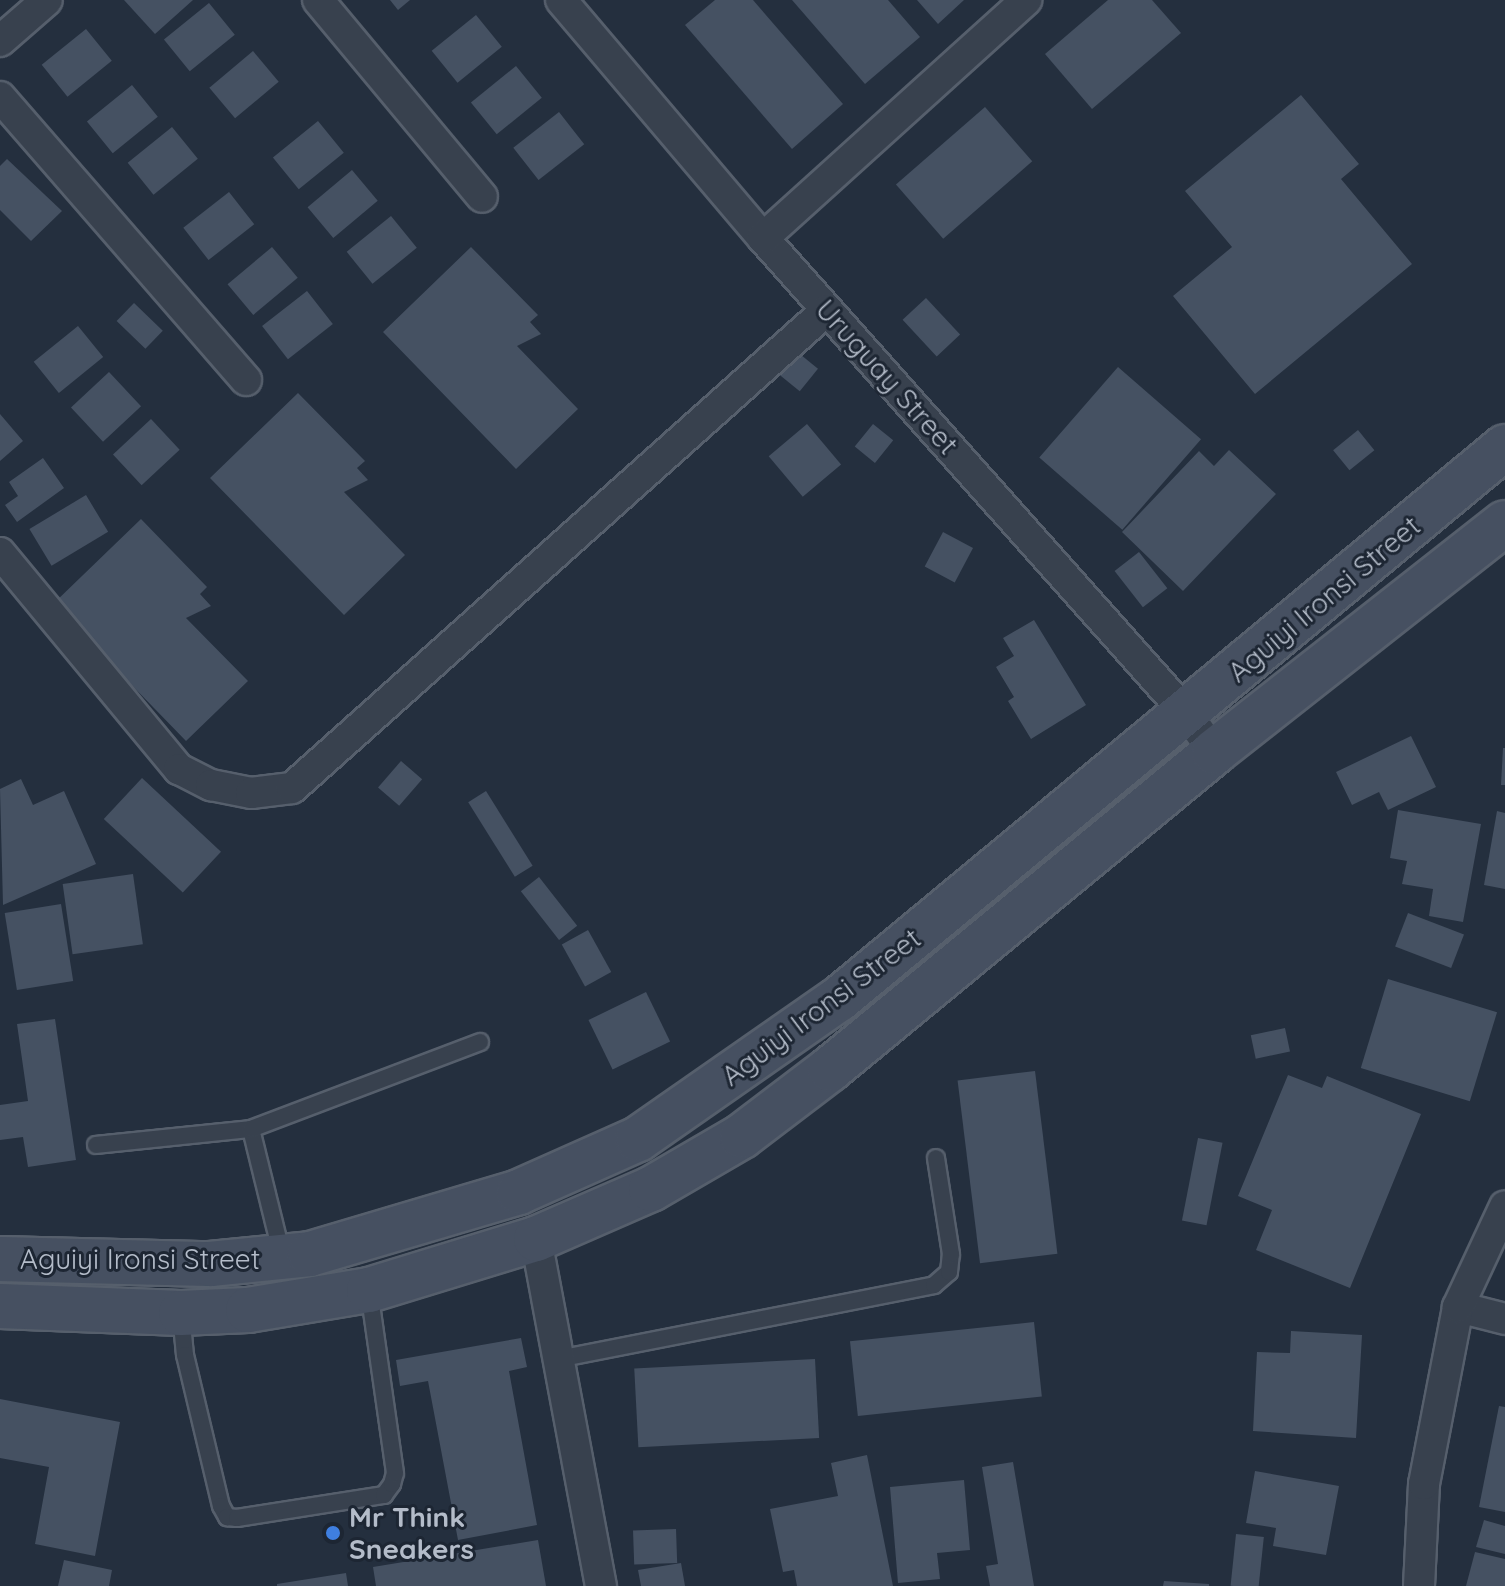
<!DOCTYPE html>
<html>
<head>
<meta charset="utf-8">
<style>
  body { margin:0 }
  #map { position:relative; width:1505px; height:1586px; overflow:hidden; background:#242f3e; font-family:Quicksand,sans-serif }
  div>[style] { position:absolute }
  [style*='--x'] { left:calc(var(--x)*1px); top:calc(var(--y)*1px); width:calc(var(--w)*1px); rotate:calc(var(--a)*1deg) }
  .building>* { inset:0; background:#455162; transform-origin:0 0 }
  .roads { filter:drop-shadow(2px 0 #565f6c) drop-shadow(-2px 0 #565f6c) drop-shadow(0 2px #565f6c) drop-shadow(0 -2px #565f6c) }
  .service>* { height:16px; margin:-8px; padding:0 8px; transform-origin:8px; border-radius:8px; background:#38414e }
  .minor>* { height:30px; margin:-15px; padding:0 15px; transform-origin:15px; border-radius:15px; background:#38414e }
  .secondary>* { height:44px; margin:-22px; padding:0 22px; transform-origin:22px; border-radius:22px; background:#465061 }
  .dots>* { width:22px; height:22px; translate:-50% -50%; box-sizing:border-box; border:4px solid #1d2633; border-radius:50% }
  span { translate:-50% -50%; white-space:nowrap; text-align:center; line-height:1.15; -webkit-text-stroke:6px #1d2633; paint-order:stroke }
  .street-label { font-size:28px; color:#b4bcc9 }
  .poi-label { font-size:28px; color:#b4bcc9; font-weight:700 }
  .left { translate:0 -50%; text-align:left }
</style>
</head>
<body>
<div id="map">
  <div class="building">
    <i style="clip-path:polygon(124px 0,193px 0,155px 34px)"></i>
    <i style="clip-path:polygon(390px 0,410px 0,398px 10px)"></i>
    <i style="clip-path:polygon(715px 0,753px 0,843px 104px,792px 149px,685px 25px)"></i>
    <i style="clip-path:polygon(792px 0,888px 0,920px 37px,865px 84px)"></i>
    <i style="clip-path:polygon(917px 0,964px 0,938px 24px)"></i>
    <i style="clip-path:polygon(1108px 0,1152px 0,1181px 33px,1092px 109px,1045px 54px)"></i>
    <i style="left:209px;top:3px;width:41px;height:58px;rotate:51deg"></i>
    <i style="left:476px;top:15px;width:41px;height:57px;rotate:51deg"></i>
    <i style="left:86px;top:29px;width:41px;height:57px;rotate:51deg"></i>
    <i style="left:253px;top:51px;width:40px;height:57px;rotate:50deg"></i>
    <i style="left:516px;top:66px;width:41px;height:58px;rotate:51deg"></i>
    <i style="left:132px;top:85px;width:41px;height:58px;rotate:51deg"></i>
    <i style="clip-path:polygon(1301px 95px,1359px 164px,1341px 179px,1412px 264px,1255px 394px,1173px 296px,1232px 247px,1185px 191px)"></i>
    <i style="left:985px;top:107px;width:72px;height:118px;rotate:49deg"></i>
    <i style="left:559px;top:112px;width:41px;height:58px;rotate:52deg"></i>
    <i style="left:318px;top:121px;width:41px;height:58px;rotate:51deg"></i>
    <i style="left:172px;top:127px;width:41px;height:57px;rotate:51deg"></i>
    <i style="clip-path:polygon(7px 159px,62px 211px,31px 241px,0 210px,0 166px)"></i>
    <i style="left:352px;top:170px;width:40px;height:58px;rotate:50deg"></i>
    <i style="left:229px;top:192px;width:41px;height:58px;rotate:52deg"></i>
    <i style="left:391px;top:216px;width:41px;height:57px;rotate:51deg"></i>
    <i style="left:272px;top:247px;width:40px;height:58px;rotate:50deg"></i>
    <i style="clip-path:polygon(471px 247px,538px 315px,530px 322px,541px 334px,517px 346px,578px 409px,516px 469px,383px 332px)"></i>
    <i style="left:307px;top:291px;width:42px;height:57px;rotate:52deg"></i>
    <i style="left:926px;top:298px;width:50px;height:32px;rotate:47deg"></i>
    <i style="left:134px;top:303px;width:40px;height:25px;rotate:44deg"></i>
    <i style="left:78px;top:326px;width:40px;height:57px;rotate:51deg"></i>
    <i style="left:790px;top:346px;width:36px;height:29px;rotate:39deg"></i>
    <i style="left:1118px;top:367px;width:110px;height:120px;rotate:41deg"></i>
    <i style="left:109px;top:372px;width:47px;height:52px;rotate:47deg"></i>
    <i style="clip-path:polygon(298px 393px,365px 461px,357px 468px,368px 480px,344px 492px,405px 555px,344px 615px,210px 478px)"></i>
    <i style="clip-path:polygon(0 414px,23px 441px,0 461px)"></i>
    <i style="left:151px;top:419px;width:42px;height:52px;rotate:47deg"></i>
    <i style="left:807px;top:424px;width:53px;height:50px;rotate:50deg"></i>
    <i style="left:873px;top:424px;width:26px;height:29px;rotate:39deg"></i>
    <i style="left:1358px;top:430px;width:26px;height:32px;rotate:51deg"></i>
    <i style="clip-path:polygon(1229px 450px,1276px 494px,1183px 591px,1122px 532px,1199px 451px,1214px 466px)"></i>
    <i style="clip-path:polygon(43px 458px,64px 488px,17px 522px,5px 505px,18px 496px,9px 482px)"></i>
    <i style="left:86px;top:495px;width:43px;height:66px;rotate:59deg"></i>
    <i style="clip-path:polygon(141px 519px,207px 587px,200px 594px,211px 606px,186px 618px,248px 681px,186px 741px,53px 604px)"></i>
    <i style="left:943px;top:532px;width:34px;height:39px;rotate:28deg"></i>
    <i style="left:1139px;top:552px;width:46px;height:31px;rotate:52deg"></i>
    <i style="clip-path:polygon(1034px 620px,1086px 705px,1031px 739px,1008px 701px,1014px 697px,996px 667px,1014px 656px,1003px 638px)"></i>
    <i style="clip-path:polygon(1411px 736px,1436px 787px,1388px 810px,1379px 792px,1352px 805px,1336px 772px)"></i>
    <i style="clip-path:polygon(1503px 748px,1505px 748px,1505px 785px,1501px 785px)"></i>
    <i style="left:401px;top:761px;width:28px;height:35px;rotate:41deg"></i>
    <i style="left:142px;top:778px;width:108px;height:56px;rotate:43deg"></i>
    <i style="clip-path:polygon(21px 779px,33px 805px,64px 791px,96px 864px,3px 905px,0 789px)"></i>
    <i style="left:486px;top:791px;width:88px;height:21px;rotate:58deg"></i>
    <i style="clip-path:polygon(1398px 810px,1481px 824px,1463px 922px,1429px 916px,1433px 889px,1402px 884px,1407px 861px,1390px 858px)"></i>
    <i style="clip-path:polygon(1497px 811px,1505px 813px,1505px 889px,1484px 885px)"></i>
    <i style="left:133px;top:874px;width:71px;height:71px;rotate:82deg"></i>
    <i style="left:539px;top:877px;width:62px;height:23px;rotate:52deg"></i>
    <i style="left:61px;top:904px;width:78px;height:57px;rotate:81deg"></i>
    <i style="left:1408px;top:913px;width:60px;height:36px;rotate:21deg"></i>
    <i style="left:588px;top:930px;width:48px;height:30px;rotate:61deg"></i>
    <i style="left:1388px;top:979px;width:114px;height:93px;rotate:17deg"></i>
    <i style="left:646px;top:992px;width:55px;height:64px;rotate:64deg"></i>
    <i style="clip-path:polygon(55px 1019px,76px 1160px,28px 1167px,23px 1137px,0 1140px,0 1105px,28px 1101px,17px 1024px)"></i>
    <i style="left:1285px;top:1028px;width:24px;height:35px;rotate:78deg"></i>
    <i style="left:1035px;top:1071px;width:184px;height:78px;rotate:83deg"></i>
    <i style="clip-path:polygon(1288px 1075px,1322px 1088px,1327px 1076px,1421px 1114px,1350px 1288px,1256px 1250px,1272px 1210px,1238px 1196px)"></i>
    <i style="left:1198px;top:1138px;width:25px;height:84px;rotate:11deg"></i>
    <i style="left:1034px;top:1322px;width:75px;height:185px;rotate:84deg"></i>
    <i style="clip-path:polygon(1291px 1331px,1362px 1335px,1356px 1438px,1253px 1431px,1257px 1352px,1290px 1353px)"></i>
    <i style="clip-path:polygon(521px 1338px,527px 1367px,509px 1371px,537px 1525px,458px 1540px,428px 1381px,400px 1386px,396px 1360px)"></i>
    <i style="left:815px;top:1359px;width:79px;height:181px;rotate:87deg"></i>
    <i style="clip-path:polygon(0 1399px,120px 1422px,95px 1556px,35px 1544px,49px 1467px,0 1458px)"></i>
    <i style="clip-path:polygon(1499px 1406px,1505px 1407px,1505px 1512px,1479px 1507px)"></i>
    <i style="clip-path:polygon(867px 1455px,893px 1586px,797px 1586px,794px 1570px,783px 1572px,770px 1509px,838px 1496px,831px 1463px)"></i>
    <i style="clip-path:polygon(1013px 1462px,1034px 1586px,990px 1586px,986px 1566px,998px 1564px,982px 1467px)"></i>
    <i style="clip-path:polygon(1255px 1471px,1339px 1486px,1326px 1555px,1273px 1546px,1276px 1528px,1246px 1523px)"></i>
    <i style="clip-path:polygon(964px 1480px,970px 1550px,937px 1553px,940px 1579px,898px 1583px,890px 1487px)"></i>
    <i style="clip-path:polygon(1484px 1520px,1505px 1526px,1505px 1554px,1476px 1547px)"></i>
    <i style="left:676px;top:1529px;width:34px;height:43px;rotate:88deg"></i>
    <i style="left:1236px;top:1534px;width:28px;height:52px;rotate:6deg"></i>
    <i style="clip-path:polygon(538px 1540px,546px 1586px,376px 1586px,373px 1567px)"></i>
    <i style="clip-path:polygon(1475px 1552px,1505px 1559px,1505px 1586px,1466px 1586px)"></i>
    <i style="clip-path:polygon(64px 1560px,112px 1570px,109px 1586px,58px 1586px)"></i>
    <i style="clip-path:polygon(681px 1563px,685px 1586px,641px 1586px,638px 1570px)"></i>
    <i style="clip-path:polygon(346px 1573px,348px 1586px,277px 1586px,277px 1584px)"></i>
    <i style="clip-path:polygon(1164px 1581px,1209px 1584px,1209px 1586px,1163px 1586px)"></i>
  </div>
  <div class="roads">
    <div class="service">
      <i style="--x:251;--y:1129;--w:130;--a:76.2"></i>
      <i style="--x:96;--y:1145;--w:156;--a:-5.9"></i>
      <i style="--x:251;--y:1129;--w:245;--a:-20.8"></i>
      <i style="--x:181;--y:1313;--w:42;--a:84.6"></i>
      <i style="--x:185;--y:1355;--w:155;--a:76.6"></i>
      <i style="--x:221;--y:1506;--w:13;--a:61"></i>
      <i style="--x:227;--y:1517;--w:10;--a:6"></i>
      <i style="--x:237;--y:1518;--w:149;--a:-8.9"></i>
      <i style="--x:384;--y:1495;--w:14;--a:-54"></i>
      <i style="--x:392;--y:1484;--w:11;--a:-75"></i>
      <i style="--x:395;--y:1473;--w:184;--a:-98.1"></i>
      <i style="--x:558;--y:1359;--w:383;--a:-11.1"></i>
      <i style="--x:934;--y:1285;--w:20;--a:-41"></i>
      <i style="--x:949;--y:1272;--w:18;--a:-84"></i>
      <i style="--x:951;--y:1254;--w:97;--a:-98.9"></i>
    </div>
    <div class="minor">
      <i style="--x:318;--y:0;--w:256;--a:50.2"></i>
      <i style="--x:561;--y:0;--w:312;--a:49.7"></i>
      <i style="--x:763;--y:238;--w:637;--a:48.31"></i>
      <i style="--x:1187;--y:714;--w:47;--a:54.6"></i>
      <i style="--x:0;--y:41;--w:62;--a:-41.1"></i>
      <i style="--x:0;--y:97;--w:375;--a:49"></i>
      <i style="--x:763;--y:238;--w:355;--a:-42.1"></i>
      <i style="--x:0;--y:553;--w:281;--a:50.4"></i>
      <i style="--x:179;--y:769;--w:36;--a:27"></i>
      <i style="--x:211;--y:785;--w:41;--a:11.3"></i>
      <i style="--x:251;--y:793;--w:41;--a:-7"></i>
      <i style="--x:292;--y:788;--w:717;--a:-41.78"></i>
      <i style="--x:536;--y:1239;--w:353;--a:79.4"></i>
      <i style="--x:1458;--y:1307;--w:49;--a:14.3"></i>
      <i style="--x:1419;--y:1586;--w:102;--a:-87.2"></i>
      <i style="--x:1424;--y:1484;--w:180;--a:-79.1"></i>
      <i style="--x:1458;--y:1307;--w:111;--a:-65"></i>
    </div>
    <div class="secondary">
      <i style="--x:0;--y:1259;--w:210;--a:1.4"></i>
      <i style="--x:210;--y:1264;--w:100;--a:-5.7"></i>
      <i style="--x:310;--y:1254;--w:218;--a:-16.5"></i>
      <i style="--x:519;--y:1192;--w:130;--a:-24"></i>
      <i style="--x:638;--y:1139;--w:245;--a:-34.9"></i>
      <i style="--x:839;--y:999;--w:865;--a:-39.65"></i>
      <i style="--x:0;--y:1306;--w:181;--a:2.2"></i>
      <i style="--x:181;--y:1313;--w:67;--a:-2.6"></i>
      <i style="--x:248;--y:1310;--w:123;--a:-9.4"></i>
      <i style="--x:369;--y:1290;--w:175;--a:-17"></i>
      <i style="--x:536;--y:1239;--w:125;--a:-23.5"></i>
      <i style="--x:651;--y:1189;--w:105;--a:-30.2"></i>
      <i style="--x:742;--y:1136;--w:111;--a:-37.3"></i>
      <i style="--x:830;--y:1069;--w:498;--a:-39.5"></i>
      <i style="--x:1214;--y:752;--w:370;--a:-38.2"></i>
    </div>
  </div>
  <div class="dots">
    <i style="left:333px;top:1533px;background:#3f7fe0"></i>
  </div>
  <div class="street-label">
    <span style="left:887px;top:377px;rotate:48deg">Uruguay Street</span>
    <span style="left:1324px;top:599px;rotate:-40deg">Aguiyi Ironsi Street</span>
    <span style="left:821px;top:1007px;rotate:-37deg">Aguiyi Ironsi Street</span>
    <span style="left:140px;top:1259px">Aguiyi Ironsi Street</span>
  </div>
  <div class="poi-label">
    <span class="left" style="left:349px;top:1533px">Mr Think<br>Sneakers</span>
  </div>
</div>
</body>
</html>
